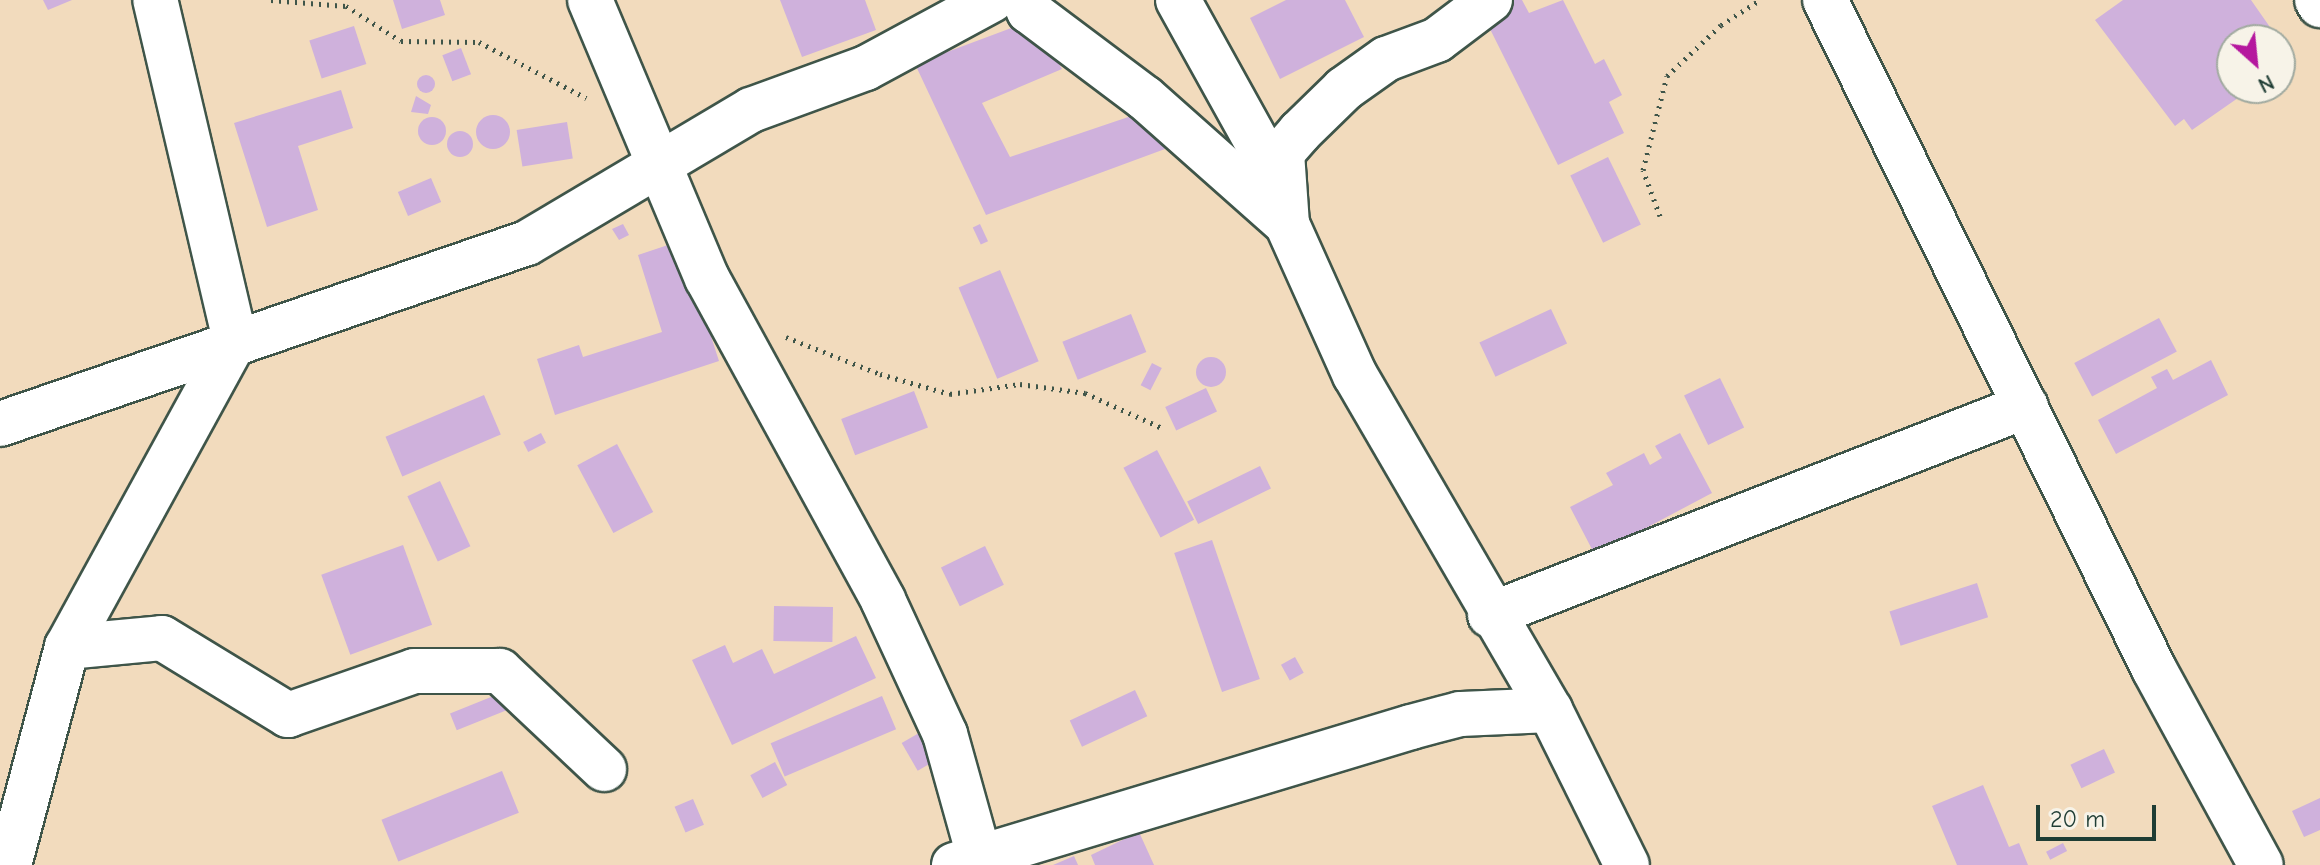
<!DOCTYPE html>
<html>
<head>
<meta charset="utf-8">
<style>
  body { margin:0 }
  #map { position:relative; width:2320px; height:865px; overflow:hidden; background:#f2dbbd; font-family:"Comic Neue",sans-serif }
  div>[style] { position:absolute }
  [style*='--x'] { left:calc(var(--x)*1px); top:calc(var(--y)*1px); width:calc(var(--w)*1px); rotate:calc(var(--a)*1deg) }
  .building>* { inset:0; background:#cfb1dc; transform-origin:0 0 }
  .round { border-radius:50% }
  .path>* { height:5px; margin-top:-2.5px; transform-origin:0; background:repeating-linear-gradient(90deg,#3f5549 0 2px,transparent 0 8px) }
  .roads { filter:drop-shadow(2px 0 #3f5549) drop-shadow(-2px 0 #3f5549) drop-shadow(0 2px #3f5549) drop-shadow(0 -2px #3f5549) }
  .minor>* { height:44px; margin:-22px; padding:0 22px; transform-origin:22px; border-radius:22px; background:#fff }
  span { translate:-50% -50%; white-space:nowrap; text-align:center; line-height:1.15; -webkit-text-stroke:8px #f7f3e8; paint-order:stroke }
  .north { position:absolute; left:2216px; top:24px; width:80px; height:80px; box-sizing:border-box; background:#f7f3e8; border:2px solid #a1aaa0; border-radius:50%; rotate:153deg; font-size:22px; font-weight:700; line-height:32px; text-align:center; color:#1f3d34 }
  .north::after { content:''; display:block; margin:auto; width:28px; height:36px; background:#b5179e; clip-path:polygon(50% 0,100% 100%,50% 72%,0 100%) }
  .scale { position:absolute; left:2036px; top:805px; width:120px; height:36px; box-sizing:border-box; border:4px solid #1f3d34; border-top:0; padding-left:10px; font-size:24px; line-height:28px; white-space:nowrap; color:#1f3d34; -webkit-text-stroke:6px #f7f3e8; paint-order:stroke }
</style>
</head>
<body>
<div id="map">
  <div class="building">
    <i style="clip-path:polygon(43px 0,72px 0,48px 10px)"></i>
    <i style="clip-path:polygon(393px 0,440px 0,445px 15px,402px 29px)"></i>
    <i style="clip-path:polygon(780px 0,865px 0,876px 30px,802px 57px)"></i>
    <i style="clip-path:polygon(1286px 0,1345px 0,1364px 37px,1280px 79px,1250px 18px)"></i>
    <i style="clip-path:polygon(1502px 0,1522px 0,1529px 13px,1563px 0,1595px 64px,1604px 59px,1622px 95px,1609px 102px,1624px 133px,1558px 165px,1481px 11px)"></i>
    <i style="clip-path:polygon(2123px 0,2251px 0,2279px 40px,2232px 40px,2232px 88px,2248px 91px,2192px 130px,2184px 119px,2175px 126px,2095px 20px)"></i>
    <i style="clip-path:polygon(1033px 20px,1062px 69px,982px 103px,1010px 157px,1149px 110px,1165px 149px,986px 215px,915px 64px)"></i>
    <i style="left:354px;top:26px;width:40px;height:47px;rotate:72deg"></i>
    <i style="left:461px;top:48px;width:28px;height:20px;rotate:69deg"></i>
    <i class="round" style="left:417px;top:75px;width:18px;height:18px"></i>
    <i style="clip-path:polygon(341px 90px,353px 128px,298px 146px,318px 210px,267px 227px,234px 123px)"></i>
    <i style="clip-path:polygon(416px 96px,431px 105px,428px 114px,411px 112px)"></i>
    <i class="round" style="left:476px;top:115px;width:34px;height:34px"></i>
    <i class="round" style="left:418px;top:117px;width:28px;height:28px"></i>
    <i style="left:567px;top:122px;width:37px;height:51px;rotate:81deg"></i>
    <i class="round" style="left:447px;top:131px;width:26px;height:26px"></i>
    <i style="left:1608px;top:157px;width:75px;height:42px;rotate:64deg"></i>
    <i style="left:431px;top:178px;width:26px;height:36px;rotate:67deg"></i>
    <i style="clip-path:polygon(623px 224px,629px 235px,619px 240px,612px 229px)"></i>
    <i style="left:980px;top:224px;width:19px;height:8px;rotate:65deg"></i>
    <i style="clip-path:polygon(680px 241px,719px 361px,555px 415px,537px 359px,579px 345px,583px 357px,662px 332px,638px 255px)"></i>
    <i style="left:1000px;top:270px;width:99px;height:45px;rotate:67deg"></i>
    <i style="left:1551px;top:309px;width:38px;height:79px;rotate:65deg"></i>
    <i style="left:1131px;top:314px;width:41px;height:74px;rotate:68deg"></i>
    <i style="left:2159px;top:318px;width:38px;height:96px;rotate:62deg"></i>
    <i class="round" style="left:1196px;top:357px;width:30px;height:30px"></i>
    <i style="clip-path:polygon(2211px 360px,2228px 395px,2116px 454px,2098px 420px,2157px 388px,2151px 377px,2167px 369px,2173px 380px)"></i>
    <i style="left:1152px;top:363px;width:11px;height:25px;rotate:27deg"></i>
    <i style="left:1720px;top:378px;width:55px;height:40px;rotate:64deg"></i>
    <i style="left:1206px;top:388px;width:26px;height:45px;rotate:65deg"></i>
    <i style="left:914px;top:391px;width:39px;height:78px;rotate:69deg"></i>
    <i style="left:484px;top:395px;width:43px;height:107px;rotate:67deg"></i>
    <i style="left:541px;top:433px;width:11px;height:20px;rotate:63deg"></i>
    <i style="clip-path:polygon(1680px 433px,1712px 493px,1595px 555px,1570px 507px,1613px 485px,1606px 473px,1644px 453px,1650px 465px,1662px 458px,1655px 446px)"></i>
    <i style="left:617px;top:444px;width:77px;height:45px;rotate:62deg"></i>
    <i style="left:1157px;top:450px;width:79px;height:38px;rotate:62deg"></i>
    <i style="left:1260px;top:466px;width:25px;height:81px;rotate:64deg"></i>
    <i style="left:440px;top:481px;width:72px;height:36px;rotate:65deg"></i>
    <i style="left:1212px;top:540px;width:147px;height:40px;rotate:71deg"></i>
    <i style="left:403px;top:545px;width:85px;height:87px;rotate:70deg"></i>
    <i style="left:985px;top:546px;width:43px;height:49px;rotate:64deg"></i>
    <i style="left:1977px;top:583px;width:36px;height:92px;rotate:72deg"></i>
    <i style="left:774px;top:606px;width:59px;height:35px;rotate:1deg"></i>
    <i style="clip-path:polygon(856px 636px,876px 678px,732px 745px,692px 660px,725px 645px,733px 663px,762px 649px,774px 674px)"></i>
    <i style="left:1295px;top:657px;width:18px;height:16px;rotate:61deg"></i>
    <i style="left:1135px;top:690px;width:29px;height:72px;rotate:65deg"></i>
    <i style="left:501px;top:693px;width:18px;height:55px;rotate:68deg"></i>
    <i style="left:882px;top:696px;width:36px;height:121px;rotate:67deg"></i>
    <i style="left:919px;top:733px;width:32px;height:20px;rotate:60deg"></i>
    <i style="left:2104px;top:749px;width:26px;height:37px;rotate:65deg"></i>
    <i style="left:775px;top:762px;width:26px;height:28px;rotate:62deg"></i>
    <i style="left:502px;top:771px;width:45px;height:130px;rotate:68deg"></i>
    <i style="clip-path:polygon(1983px 785px,2009px 847px,2019px 843px,2028px 865px,1957px 865px,1932px 806px)"></i>
    <i style="clip-path:polygon(2320px 798px,2320px 830px,2304px 837px,2292px 811px)"></i>
    <i style="left:693px;top:799px;width:28px;height:20px;rotate:67deg"></i>
    <i style="clip-path:polygon(1139px 832px,1154px 865px,1095px 865px,1091px 855px)"></i>
    <i style="left:2063px;top:843px;width:9px;height:19px;rotate:63deg"></i>
    <i style="clip-path:polygon(1074px 856px,1078px 865px,1053px 865px)"></i>
  </div>
  <div class="path">
    <i style="--x:271;--y:0;--w:75;--a:4.6"></i>
    <i style="--x:346;--y:6;--w:65;--a:32.5"></i>
    <i style="--x:401;--y:41;--w:78;--a:0.7"></i>
    <i style="--x:479;--y:42;--w:121;--a:27.6"></i>
    <i style="--x:1660;--y:216;--w:49;--a:-110.3"></i>
    <i style="--x:1643;--y:170;--w:97;--a:-75.7"></i>
    <i style="--x:1667;--y:76;--w:74;--a:-43.4"></i>
    <i style="--x:1721;--y:25;--w:46;--a:-32.7"></i>
    <i style="--x:786;--y:337;--w:101;--a:21.5"></i>
    <i style="--x:880;--y:374;--w:73;--a:15.9"></i>
    <i style="--x:950;--y:394;--w:71;--a:-8.1"></i>
    <i style="--x:1020;--y:384;--w:66;--a:7.9"></i>
    <i style="--x:1085;--y:393;--w:85;--a:24.4"></i>
  </div>
  <div class="roads">
    <div class="minor">
      <i style="--x:590;--y:0;--w:302;--a:67.2"></i>
      <i style="--x:707;--y:278;--w:367;--a:61.3"></i>
      <i style="--x:883;--y:600;--w:148;--a:65.2"></i>
      <i style="--x:945;--y:734;--w:127;--a:74.4"></i>
      <i style="--x:1024;--y:0;--w:12;--a:66"></i>
      <i style="--x:1029;--y:11;--w:145;--a:36.9"></i>
      <i style="--x:1145;--y:98;--w:190;--a:41.6"></i>
      <i style="--x:1178;--y:0;--w:215;--a:61"></i>
      <i style="--x:1490;--y:0;--w:66;--a:143"></i>
      <i style="--x:1437;--y:40;--w:54;--a:159.6"></i>
      <i style="--x:1386;--y:59;--w:52;--a:144.5"></i>
      <i style="--x:1344;--y:89;--w:62;--a:135.7"></i>
      <i style="--x:1300;--y:132;--w:28;--a:131"></i>
      <i style="--x:1282;--y:153;--w:71;--a:86"></i>
      <i style="--x:1287;--y:224;--w:166;--a:65.8"></i>
      <i style="--x:1355;--y:375;--w:388;--a:59.8"></i>
      <i style="--x:1550;--y:710;--w:173;--a:63.6"></i>
      <i style="--x:1825;--y:0;--w:746;--a:63.81"></i>
      <i style="--x:2154;--y:669;--w:223;--a:61.4"></i>
      <i style="--x:2317;--y:0;--w:6;--a:59"></i>
      <i style="--x:0;--y:424;--w:557;--a:-18.96"></i>
      <i style="--x:527;--y:243;--w:261;--a:-30.7"></i>
      <i style="--x:751;--y:110;--w:122;--a:-20.1"></i>
      <i style="--x:866;--y:68;--w:143;--a:-28.4"></i>
      <i style="--x:1490;--y:615;--w:575;--a:-21.3"></i>
      <i style="--x:67;--y:647;--w:95;--a:-5.4"></i>
      <i style="--x:162;--y:638;--w:148;--a:31.4"></i>
      <i style="--x:288;--y:715;--w:133;--a:-19.2"></i>
      <i style="--x:414;--y:671;--w:86;--a:0"></i>
      <i style="--x:500;--y:671;--w:143;--a:43.3"></i>
      <i style="--x:9;--y:865;--w:226;--a:-75.1"></i>
      <i style="--x:67;--y:647;--w:350;--a:-61.3"></i>
      <i style="--x:235;--y:340;--w:349;--a:-103.2"></i>
      <i style="--x:954;--y:865;--w:477;--a:-16.8"></i>
      <i style="--x:1411;--y:727;--w:51;--a:-14.9"></i>
      <i style="--x:1460;--y:714;--w:90;--a:-2.5"></i>
    </div>
  </div>
  <div class="north">N</div>
  <div class="scale">20 m</div>
</div>
</body>
</html>
